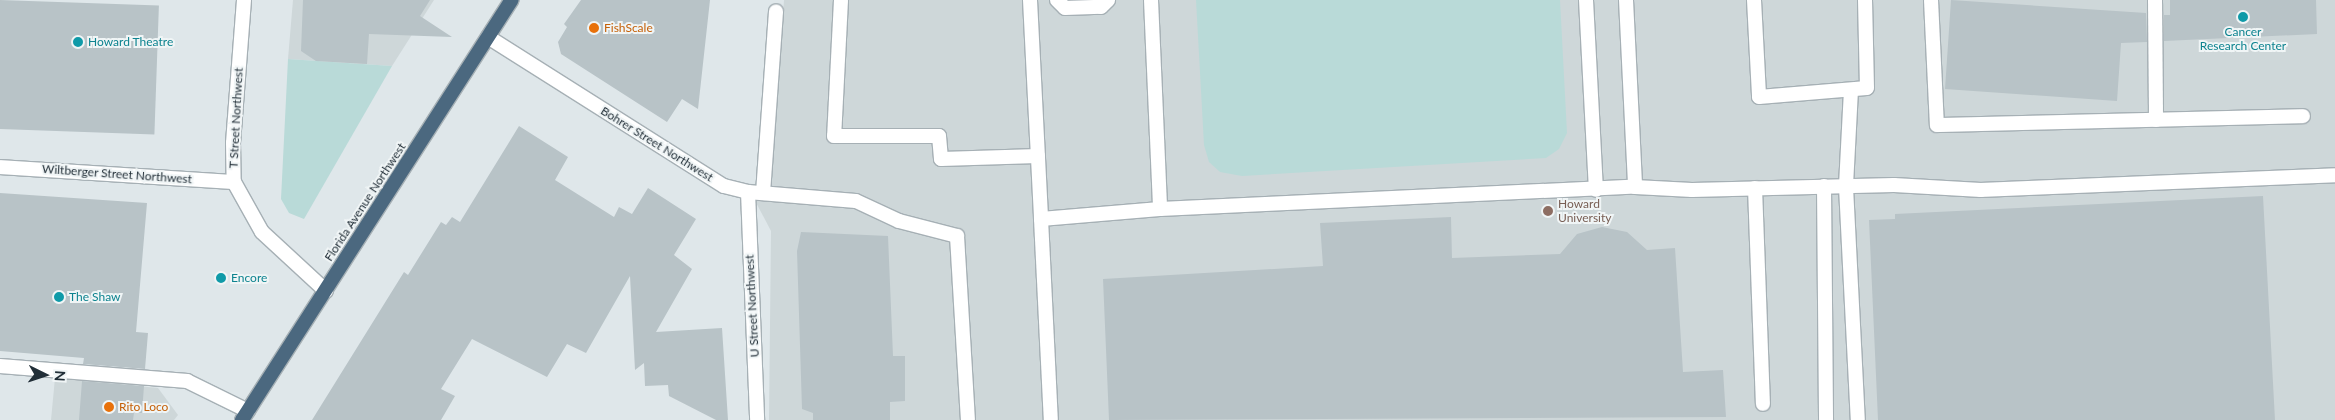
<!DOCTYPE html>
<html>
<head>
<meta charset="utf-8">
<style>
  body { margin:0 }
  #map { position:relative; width:2335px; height:420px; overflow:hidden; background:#dfe7ea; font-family:Lato,sans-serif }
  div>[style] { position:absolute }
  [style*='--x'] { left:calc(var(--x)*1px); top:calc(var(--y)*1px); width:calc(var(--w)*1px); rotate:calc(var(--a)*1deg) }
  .built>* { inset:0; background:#ced7d9 }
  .green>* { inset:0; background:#b9dad8 }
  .building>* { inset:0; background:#b8c3c7; transform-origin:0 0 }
  .roads { filter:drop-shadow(1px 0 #a6b0b5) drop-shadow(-1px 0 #a6b0b5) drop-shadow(0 1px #a6b0b5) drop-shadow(0 -1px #a6b0b5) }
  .service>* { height:14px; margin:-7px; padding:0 7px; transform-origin:7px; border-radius:7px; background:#fff }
  .minor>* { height:14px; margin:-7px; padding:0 7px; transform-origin:7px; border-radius:7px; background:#fff }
  .tertiary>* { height:14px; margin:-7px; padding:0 7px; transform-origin:7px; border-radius:7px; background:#fff }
  .trunk>* { height:14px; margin:-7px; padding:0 7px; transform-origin:7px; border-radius:7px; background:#4b687f }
  .dots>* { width:14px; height:14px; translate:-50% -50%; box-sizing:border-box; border:2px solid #f0f5f6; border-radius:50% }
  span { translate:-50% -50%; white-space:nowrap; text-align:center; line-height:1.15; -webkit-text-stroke:4px #f0f5f6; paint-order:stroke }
  .food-label { font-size:12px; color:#c56008 }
  .left { translate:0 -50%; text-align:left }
  .culture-label { font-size:12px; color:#0d838f }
  .street-label { font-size:12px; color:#222f38 }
  .education-label { font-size:12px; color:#785e54 }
  .north { position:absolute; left:20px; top:350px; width:50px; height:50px; -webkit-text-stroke:4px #f0f5f6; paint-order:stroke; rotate:94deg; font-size:14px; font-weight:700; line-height:20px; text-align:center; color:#222f38 }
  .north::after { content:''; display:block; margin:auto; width:18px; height:22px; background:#222f38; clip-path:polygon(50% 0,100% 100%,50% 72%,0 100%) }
</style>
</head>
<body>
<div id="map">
  <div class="built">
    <i style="clip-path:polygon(293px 0,434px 0,392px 66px,288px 59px)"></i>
    <i style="clip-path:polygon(784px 0,2335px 0,2335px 420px,769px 420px,771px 231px,750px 191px,773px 158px)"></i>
    <i style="clip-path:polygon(55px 378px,158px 388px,178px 415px,174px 420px,51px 420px)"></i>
  </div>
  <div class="green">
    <i style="clip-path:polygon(1196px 0,1560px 0,1567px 133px,1559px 149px,1546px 158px,1242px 176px,1220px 172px,1209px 162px,1204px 145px)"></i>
    <i style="clip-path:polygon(288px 59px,392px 66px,304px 219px,289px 213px,281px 199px)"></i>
  </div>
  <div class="building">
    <i style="left:0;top:0;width:159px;height:129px;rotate:2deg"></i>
    <i style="clip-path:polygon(303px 0,430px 0,420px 16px,452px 37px,369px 34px,367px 64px,316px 61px,301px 51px)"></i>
    <i style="clip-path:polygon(581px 0,710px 0,698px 109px,682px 99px,667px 122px,561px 54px,558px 42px,567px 27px,564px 24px)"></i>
    <i style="clip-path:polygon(1951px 0,2146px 13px,2147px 42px,2121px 43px,2117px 101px,1945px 89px)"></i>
    <i style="clip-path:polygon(2170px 0,2316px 0,2317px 34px,2164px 41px,2164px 15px,2170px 15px)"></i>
    <i style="clip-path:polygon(519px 126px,568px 157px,555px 180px,614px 217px,619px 207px,632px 214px,648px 188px,696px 219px,674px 255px,692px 269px,656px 332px,722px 328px,728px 420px,716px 420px,669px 396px,668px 385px,645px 386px,644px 363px,635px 370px,630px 276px,586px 353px,567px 344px,547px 377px,472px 339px,441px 389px,455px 396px,441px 420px,312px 420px,404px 272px,408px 275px,441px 222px,446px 225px,452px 217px,460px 222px)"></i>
    <i style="clip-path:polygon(0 193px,147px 203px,136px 332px,148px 333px,145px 369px,83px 364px,84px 358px,0 351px)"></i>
    <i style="clip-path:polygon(2263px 196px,2275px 420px,1878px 420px,1869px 220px,1895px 219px,1895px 214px)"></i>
    <i style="clip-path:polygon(1451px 217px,1452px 258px,1560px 254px,1577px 234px,1602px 227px,1627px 232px,1647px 250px,1675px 248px,1683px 372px,1723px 370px,1726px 417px,1109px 420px,1103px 279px,1323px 266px,1320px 223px)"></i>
    <i style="clip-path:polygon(801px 232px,888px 236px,893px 356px,905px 356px,905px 401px,890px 402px,890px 420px,813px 420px,813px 413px,802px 409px,797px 251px)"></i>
    <i style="clip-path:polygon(82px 381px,144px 386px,142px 413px,134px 413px,133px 420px,79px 420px)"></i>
  </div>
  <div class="roads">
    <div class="service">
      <i style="--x:841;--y:0;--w:136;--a:92.9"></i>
      <i style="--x:834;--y:136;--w:105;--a:0"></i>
      <i style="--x:939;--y:136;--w:23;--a:85"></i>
      <i style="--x:941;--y:159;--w:97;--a:-1.8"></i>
      <i style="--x:1030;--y:0;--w:219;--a:87.1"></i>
      <i style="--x:1041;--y:219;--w:119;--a:-4.8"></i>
      <i style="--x:1160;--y:209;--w:476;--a:-2.7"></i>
      <i style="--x:1635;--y:187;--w:57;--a:3"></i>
      <i style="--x:1692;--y:190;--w:202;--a:-1.4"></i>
      <i style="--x:1894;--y:185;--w:87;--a:3.3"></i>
      <i style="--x:1981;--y:190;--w:354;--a:-2.4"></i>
      <i style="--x:1057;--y:0;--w:11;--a:45"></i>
      <i style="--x:1065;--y:8;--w:36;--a:-2"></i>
      <i style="--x:1101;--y:7;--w:10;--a:-45"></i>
      <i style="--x:1151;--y:0;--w:209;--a:87.5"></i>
      <i style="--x:1586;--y:0;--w:190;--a:87"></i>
      <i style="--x:1626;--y:0;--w:187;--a:87.2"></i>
      <i style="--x:1754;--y:0;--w:97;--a:87"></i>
      <i style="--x:1759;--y:97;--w:108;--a:-4.8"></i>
      <i style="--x:1867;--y:88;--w:88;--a:-91.3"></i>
      <i style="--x:1931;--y:0;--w:125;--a:87.3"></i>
      <i style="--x:1937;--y:125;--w:366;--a:-1.4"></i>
      <i style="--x:2155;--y:0;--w:120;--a:89.5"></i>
      <i style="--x:1851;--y:90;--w:97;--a:93"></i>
      <i style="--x:1846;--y:187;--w:233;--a:87.1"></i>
      <i style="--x:1824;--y:186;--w:234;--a:89.5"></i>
      <i style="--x:1755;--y:188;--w:216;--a:87.9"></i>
      <i style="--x:763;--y:193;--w:182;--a:-85.9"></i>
      <i style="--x:1041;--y:219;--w:201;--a:87.2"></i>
      <i style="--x:899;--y:221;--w:60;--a:14.5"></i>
      <i style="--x:957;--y:236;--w:184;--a:86.6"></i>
      <i style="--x:0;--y:366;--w:188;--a:4.6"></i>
      <i style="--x:187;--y:381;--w:68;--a:26.2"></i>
    </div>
    <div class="minor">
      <i style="--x:488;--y:37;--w:279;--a:32.3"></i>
      <i style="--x:724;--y:186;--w:25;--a:14"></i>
      <i style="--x:748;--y:192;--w:108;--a:4.8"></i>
      <i style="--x:856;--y:201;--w:47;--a:24.9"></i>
      <i style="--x:0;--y:167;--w:234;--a:3.7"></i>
      <i style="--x:748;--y:192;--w:228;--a:87.7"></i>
    </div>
    <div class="tertiary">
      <i style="--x:244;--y:0;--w:143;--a:94.4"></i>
      <i style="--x:233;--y:143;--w:39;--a:89"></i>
      <i style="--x:234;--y:182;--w:57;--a:60.8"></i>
      <i style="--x:262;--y:232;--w:87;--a:42.7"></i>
    </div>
    <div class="trunk">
      <i style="--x:242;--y:420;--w:499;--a:-57.3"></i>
    </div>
  </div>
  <div class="dots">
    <i style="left:2243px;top:17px;background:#0f9aa8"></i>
    <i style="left:594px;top:28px;background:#e8710a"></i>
    <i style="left:78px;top:42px;background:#0f9aa8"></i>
    <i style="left:1548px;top:211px;background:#8d6e63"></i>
    <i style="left:221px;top:278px;background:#0f9aa8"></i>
    <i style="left:59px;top:297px;background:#0f9aa8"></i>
    <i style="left:109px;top:407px;background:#e8710a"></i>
  </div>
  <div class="food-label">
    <span class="left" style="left:604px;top:28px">FishScale</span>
    <span class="left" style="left:119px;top:407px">Rito Loco</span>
  </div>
  <div class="culture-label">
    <span style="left:2243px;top:39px">Cancer<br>Research Center</span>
    <span class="left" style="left:88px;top:42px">Howard Theatre</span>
    <span class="left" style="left:231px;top:278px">Encore</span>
    <span class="left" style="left:69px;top:297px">The Shaw</span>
  </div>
  <div class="street-label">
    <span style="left:236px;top:118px;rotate:-87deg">T Street Northwest</span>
    <span style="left:657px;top:144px;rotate:32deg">Bohrer Street Northwest</span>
    <span style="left:117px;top:174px;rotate:4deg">Wiltberger Street Northwest</span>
    <span style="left:365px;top:202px;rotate:-57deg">Florida Avenue Northwest</span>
    <span style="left:752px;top:306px;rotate:-93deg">U Street Northwest</span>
  </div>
  <div class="education-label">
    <span class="left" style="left:1558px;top:211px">Howard<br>University</span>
  </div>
  <div class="north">N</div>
</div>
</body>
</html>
